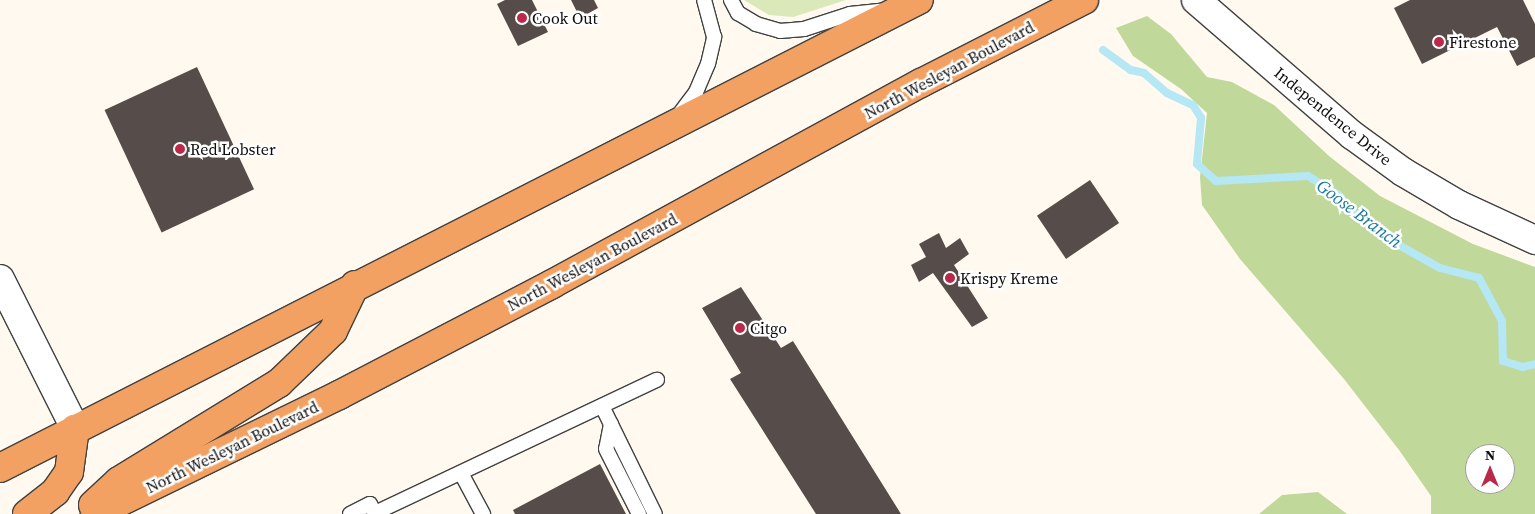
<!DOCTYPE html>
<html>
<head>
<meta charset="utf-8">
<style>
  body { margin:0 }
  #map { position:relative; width:1535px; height:514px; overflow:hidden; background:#fff9ef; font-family:"Source Serif 4",serif }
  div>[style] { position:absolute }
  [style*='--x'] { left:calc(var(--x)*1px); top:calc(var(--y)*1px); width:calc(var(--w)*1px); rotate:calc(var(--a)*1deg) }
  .green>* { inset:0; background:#dae8ba }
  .forest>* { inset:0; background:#c0d899 }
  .stream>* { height:8px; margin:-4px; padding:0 4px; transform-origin:4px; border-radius:4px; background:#b5e7f4 }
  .building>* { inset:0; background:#564d4a; transform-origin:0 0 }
  .roads { filter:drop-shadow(1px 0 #414141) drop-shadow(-1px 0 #414141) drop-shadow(0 1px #414141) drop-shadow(0 -1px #414141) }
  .service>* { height:14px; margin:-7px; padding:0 7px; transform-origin:7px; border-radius:7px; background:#fff }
  .tertiary>* { height:28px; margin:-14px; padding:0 14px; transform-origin:14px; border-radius:14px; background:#fff }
  .trunk>* { height:28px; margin:-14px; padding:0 14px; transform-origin:14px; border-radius:14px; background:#f2a162 }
  .dots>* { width:14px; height:14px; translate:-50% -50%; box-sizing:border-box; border:2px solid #fff; border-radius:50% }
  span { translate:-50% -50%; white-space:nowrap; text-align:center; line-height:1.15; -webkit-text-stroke:5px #fff; paint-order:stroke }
  .poi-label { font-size:16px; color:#0e0e0e }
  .left { translate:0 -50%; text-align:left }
  .street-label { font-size:16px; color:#0e0e0e }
  .water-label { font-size:18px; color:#1a7a9c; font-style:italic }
  .north { position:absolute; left:1465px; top:444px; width:50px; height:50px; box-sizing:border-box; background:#fff; border:1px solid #9f9f9f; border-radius:50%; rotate:0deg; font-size:14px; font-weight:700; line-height:20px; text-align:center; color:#0e0e0e }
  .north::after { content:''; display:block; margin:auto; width:18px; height:22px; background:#ba2949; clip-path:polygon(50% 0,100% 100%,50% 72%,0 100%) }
</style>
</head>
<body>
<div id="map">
  <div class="green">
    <i style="clip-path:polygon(744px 0,846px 0,793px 17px,769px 15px)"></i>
  </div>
  <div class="forest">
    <i style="clip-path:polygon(evenodd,1147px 16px,1171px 34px,1207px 77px,1232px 82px,1274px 105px,1329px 156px,1380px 196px,1473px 244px,1535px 267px,1535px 514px,1431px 514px,1431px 496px,1399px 450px,1344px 379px,1240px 259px,1202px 205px,1200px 177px,1207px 113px,1181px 89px,1133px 56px,1116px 28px,1147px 16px,1475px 454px,1505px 454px,1505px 484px,1475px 484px,1475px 454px)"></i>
    <i style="clip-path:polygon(1318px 492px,1347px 514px,1259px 514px,1282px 495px)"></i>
  </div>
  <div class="stream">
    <i style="--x:1103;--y:50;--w:34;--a:36"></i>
    <i style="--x:1131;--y:70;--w:13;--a:13"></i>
    <i style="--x:1144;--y:73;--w:30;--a:41"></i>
    <i style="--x:1167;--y:93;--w:29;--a:25"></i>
    <i style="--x:1193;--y:105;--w:15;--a:58"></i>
    <i style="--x:1201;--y:118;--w:46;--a:95"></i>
    <i style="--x:1197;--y:164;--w:25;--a:42"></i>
    <i style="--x:1216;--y:181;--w:92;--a:-3.1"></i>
    <i style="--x:1308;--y:176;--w:36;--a:32"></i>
    <i style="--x:1339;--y:195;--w:19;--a:54"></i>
    <i style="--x:1350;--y:210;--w:58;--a:35.9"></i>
    <i style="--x:1397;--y:244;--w:49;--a:29.2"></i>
    <i style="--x:1440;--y:268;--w:40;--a:14.4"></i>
    <i style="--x:1479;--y:278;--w:49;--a:61.9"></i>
    <i style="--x:1502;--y:321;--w:40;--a:88.6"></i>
    <i style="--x:1503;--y:361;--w:21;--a:17"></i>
    <i style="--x:1523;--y:367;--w:12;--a:-14"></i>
  </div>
  <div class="building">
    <i style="clip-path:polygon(505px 0,532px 0,548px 32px,518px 46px,497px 4px)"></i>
    <i style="clip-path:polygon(571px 0,594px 0,598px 8px,580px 18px)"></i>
    <i style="clip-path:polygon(1410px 0,1523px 0,1535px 24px,1535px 57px,1517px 66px,1497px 27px,1422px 64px,1394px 8px)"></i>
    <i style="left:197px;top:67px;width:135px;height:102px;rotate:65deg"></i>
    <i style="left:1090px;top:180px;width:52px;height:64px;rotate:56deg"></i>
    <i style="clip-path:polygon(939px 233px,946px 248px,960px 238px,969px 254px,954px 265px,988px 318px,972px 327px,933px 273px,919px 282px,911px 265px,926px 257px,919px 244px)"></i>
    <i style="clip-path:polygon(741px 287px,781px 348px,793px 341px,901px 514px,816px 514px,730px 379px,741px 373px,702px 308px)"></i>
    <i style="clip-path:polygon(600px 464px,626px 514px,515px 514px,513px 510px)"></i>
  </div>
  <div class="roads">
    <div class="service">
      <i style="--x:731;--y:0;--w:15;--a:62"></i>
      <i style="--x:738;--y:13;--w:21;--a:31"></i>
      <i style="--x:756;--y:24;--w:25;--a:16"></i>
      <i style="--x:780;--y:31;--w:24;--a:-5"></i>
      <i style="--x:804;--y:29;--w:48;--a:-18.1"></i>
      <i style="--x:850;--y:14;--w:31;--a:-6"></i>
      <i style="--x:678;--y:116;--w:30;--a:-53"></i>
      <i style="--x:696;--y:92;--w:30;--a:-67"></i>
      <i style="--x:708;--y:64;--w:28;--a:-77"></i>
      <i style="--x:714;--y:37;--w:38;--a:-105"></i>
      <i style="--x:602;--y:406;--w:120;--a:63.9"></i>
      <i style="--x:611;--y:424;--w:25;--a:101"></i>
      <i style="--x:606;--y:449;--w:73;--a:63.1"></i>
      <i style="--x:461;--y:473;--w:47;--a:61.8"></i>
      <i style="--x:375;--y:513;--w:312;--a:-25.3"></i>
      <i style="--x:350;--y:514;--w:22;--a:-27"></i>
      <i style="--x:370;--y:504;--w:11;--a:63"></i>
    </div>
    <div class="tertiary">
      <i style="--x:1196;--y:0;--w:206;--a:40.9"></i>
      <i style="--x:1352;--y:135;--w:63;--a:36"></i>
      <i style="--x:1403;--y:172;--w:65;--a:30.5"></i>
      <i style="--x:1459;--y:205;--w:84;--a:24.7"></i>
      <i style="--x:0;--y:279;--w:167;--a:63.3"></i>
    </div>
    <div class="trunk">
      <i style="--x:0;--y:468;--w:1031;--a:-26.99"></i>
      <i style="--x:93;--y:505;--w:35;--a:-43"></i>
      <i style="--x:119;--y:481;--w:188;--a:-31.5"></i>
      <i style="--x:279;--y:383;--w:75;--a:-43.9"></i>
      <i style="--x:333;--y:331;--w:51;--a:-64.4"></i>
      <i style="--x:27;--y:514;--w:36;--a:-38"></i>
      <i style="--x:55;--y:492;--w:24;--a:-55"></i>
      <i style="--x:69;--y:472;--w:44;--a:-82.2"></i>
      <i style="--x:95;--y:514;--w:271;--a:-26"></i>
      <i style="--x:339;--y:395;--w:240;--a:-27.5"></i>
      <i style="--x:552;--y:284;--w:420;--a:-28.6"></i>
      <i style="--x:921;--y:83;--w:183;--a:-27"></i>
    </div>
  </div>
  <div class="dots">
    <i style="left:522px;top:18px;background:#ba2949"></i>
    <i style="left:1439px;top:42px;background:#ba2949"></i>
    <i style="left:180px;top:149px;background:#ba2949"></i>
    <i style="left:950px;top:278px;background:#ba2949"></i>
    <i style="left:740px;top:328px;background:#ba2949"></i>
  </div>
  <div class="poi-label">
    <span class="left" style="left:532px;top:18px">Cook Out</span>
    <span class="left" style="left:1449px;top:42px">Firestone</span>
    <span class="left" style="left:190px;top:149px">Red Lobster</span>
    <span class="left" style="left:960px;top:278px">Krispy Kreme</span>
    <span class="left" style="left:750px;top:328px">Citgo</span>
  </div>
  <div class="street-label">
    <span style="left:949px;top:70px;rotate:-28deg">North Wesleyan Boulevard</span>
    <span style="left:1333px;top:116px;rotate:39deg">Independence Drive</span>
    <span style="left:592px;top:262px;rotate:-28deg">North Wesleyan Boulevard</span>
    <span style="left:232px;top:447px;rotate:-26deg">North Wesleyan Boulevard</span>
  </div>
  <div class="water-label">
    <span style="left:1359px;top:214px;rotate:37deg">Goose Branch</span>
  </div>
  <div class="north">N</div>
</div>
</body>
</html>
